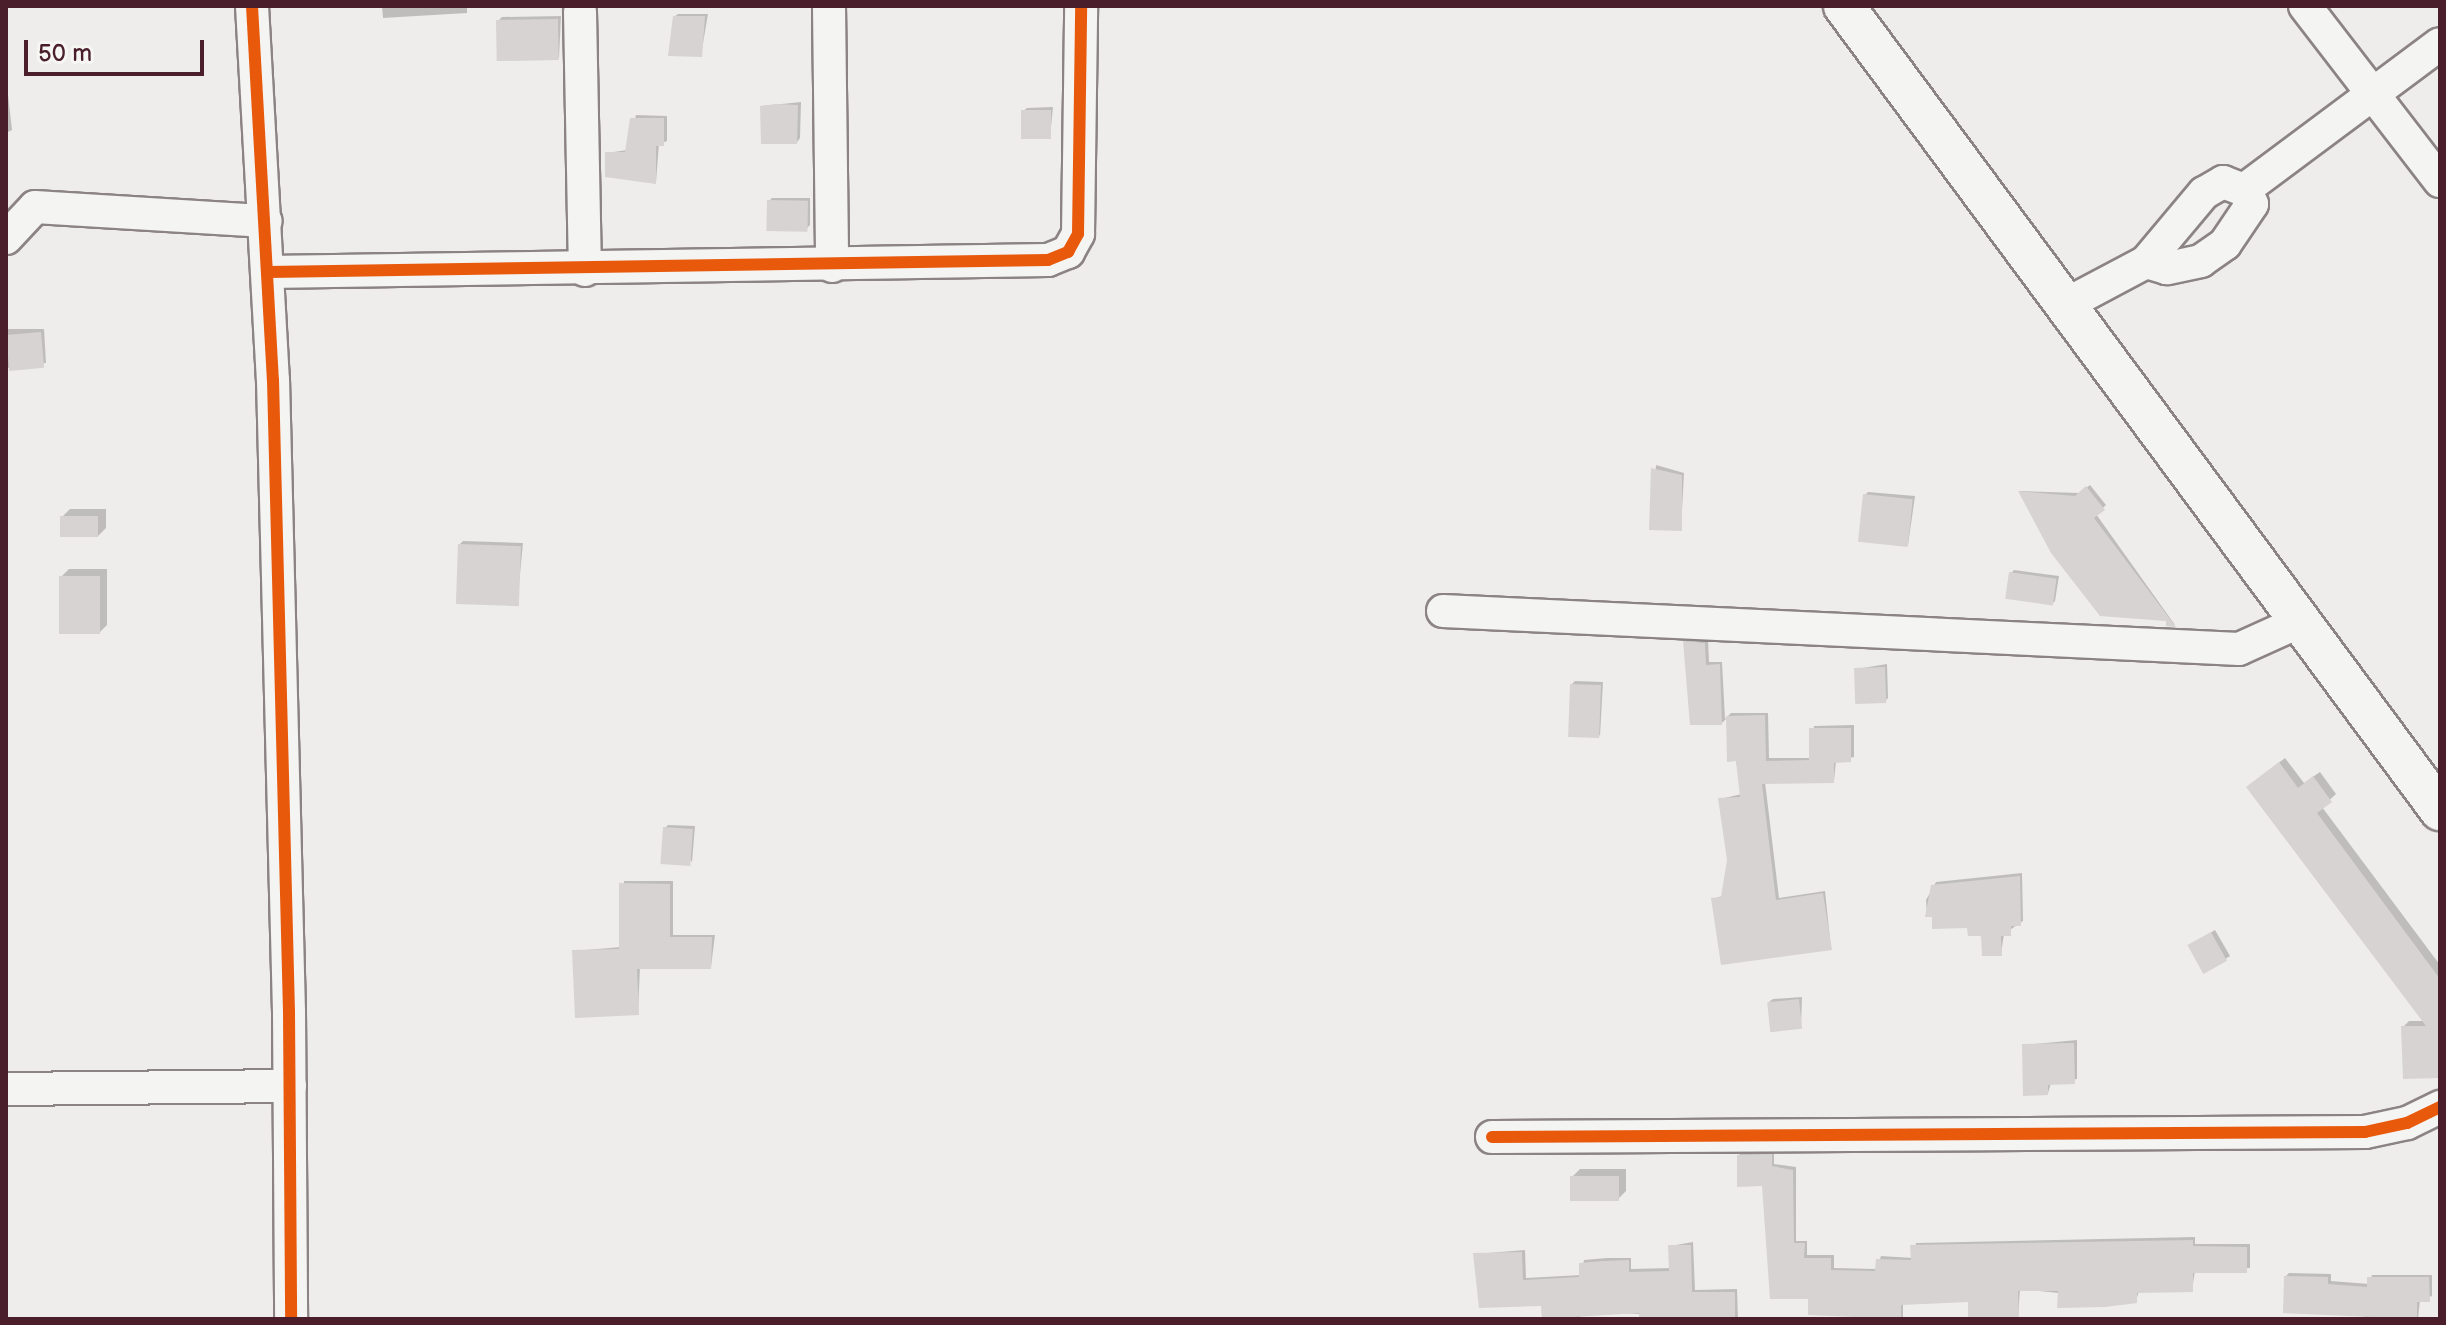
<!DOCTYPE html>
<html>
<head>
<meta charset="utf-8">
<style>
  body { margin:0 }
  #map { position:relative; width:2446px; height:1325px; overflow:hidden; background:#eeedeb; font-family:"Balsamiq Sans",sans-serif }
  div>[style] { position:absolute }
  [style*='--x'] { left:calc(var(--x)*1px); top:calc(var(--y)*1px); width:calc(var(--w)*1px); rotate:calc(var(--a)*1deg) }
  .shadow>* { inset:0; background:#0003 }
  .building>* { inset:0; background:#d6d3d2; transform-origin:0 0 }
  .roads { filter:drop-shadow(2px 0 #8c8385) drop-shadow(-2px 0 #8c8385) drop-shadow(0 2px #8c8385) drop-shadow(0 -2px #8c8385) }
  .minor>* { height:32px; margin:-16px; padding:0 16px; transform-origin:16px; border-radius:16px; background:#f4f4f2 }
  .major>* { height:40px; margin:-20px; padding:0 20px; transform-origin:20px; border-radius:20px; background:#f4f4f2 }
  .cycleway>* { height:12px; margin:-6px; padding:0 6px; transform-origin:6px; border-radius:6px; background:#e8590c }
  span { translate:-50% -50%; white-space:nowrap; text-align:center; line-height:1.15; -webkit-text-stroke:6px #f6f6f2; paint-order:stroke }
  .frame { position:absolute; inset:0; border:8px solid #4a1f2b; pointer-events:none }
  .scale { position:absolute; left:24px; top:40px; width:180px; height:36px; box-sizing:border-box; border:4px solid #4a1f2b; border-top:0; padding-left:10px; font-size:24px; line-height:28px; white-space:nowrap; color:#4a1f2b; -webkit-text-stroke:6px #f6f6f2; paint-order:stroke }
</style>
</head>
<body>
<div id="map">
  <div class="shadow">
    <i style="clip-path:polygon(382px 6px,467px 6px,467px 13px,383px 18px)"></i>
    <i style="clip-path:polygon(678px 14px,708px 14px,701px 55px,674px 17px)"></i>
    <i style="clip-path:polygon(561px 16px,559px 58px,498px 21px,502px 17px)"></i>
    <i style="clip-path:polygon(6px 77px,12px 130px,6px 133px)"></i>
    <i style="clip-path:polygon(801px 102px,800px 138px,797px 142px,762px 106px)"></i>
    <i style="clip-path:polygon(1053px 107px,1050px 137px,1023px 111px,1027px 108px)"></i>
    <i style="clip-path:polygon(636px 115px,667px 116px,667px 141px,659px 144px,656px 182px,607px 153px,627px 150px)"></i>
    <i style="clip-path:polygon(772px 198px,810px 198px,810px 225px,807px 228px,769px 201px)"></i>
    <i style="clip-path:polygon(6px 329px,44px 329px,46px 363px,6px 368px)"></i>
    <i style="clip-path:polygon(1656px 465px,1684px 473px,1681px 529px,1651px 528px)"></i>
    <i style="clip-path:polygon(2090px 485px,2106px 505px,2096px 514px,2175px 625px,2052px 552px,2020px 491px,2080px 493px)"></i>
    <i style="clip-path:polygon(1868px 492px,1915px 496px,1908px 545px,1865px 495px)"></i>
    <i style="clip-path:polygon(70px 509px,106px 509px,106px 528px,98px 536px,62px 517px)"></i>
    <i style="clip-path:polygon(463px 541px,523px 543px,517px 605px,460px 544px)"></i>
    <i style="clip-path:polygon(69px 569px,107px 569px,107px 625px,99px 633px,61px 577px)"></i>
    <i style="clip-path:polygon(2014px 570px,2059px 576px,2055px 601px,2051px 605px,2011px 573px)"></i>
    <i style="clip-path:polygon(1688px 639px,1708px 640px,1709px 662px,1722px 662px,1725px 719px,1731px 713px,1768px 713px,1769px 758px,1811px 758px,1814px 726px,1854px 725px,1854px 757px,1836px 761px,1834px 781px,1765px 782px,1779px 898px,1825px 891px,1831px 948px,1714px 899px,1724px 895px,1729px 860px,1720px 799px,1742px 794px,1728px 717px,1722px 723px,1685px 642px)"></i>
    <i style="clip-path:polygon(1887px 664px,1888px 698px,1885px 701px,1856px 669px)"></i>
    <i style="clip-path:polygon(1575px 681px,1603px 682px,1600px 736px,1572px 684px)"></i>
    <i style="clip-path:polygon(2285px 758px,2304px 783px,2320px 772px,2336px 794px,2322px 807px,2440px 965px,2440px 1076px,2403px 1027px,2409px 1021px,2424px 1021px,2255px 781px)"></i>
    <i style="clip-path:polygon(668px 825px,695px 826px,692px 862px,665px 828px)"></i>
    <i style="clip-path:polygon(2022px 873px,2023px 921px,2004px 934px,2001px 954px,1969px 926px,1927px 915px,1926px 900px,1936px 882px)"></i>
    <i style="clip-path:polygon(624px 881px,673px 881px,673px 935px,715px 935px,711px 967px,640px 967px,638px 1013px,574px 951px,621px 947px)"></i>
    <i style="clip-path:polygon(2215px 930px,2230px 956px,2205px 972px,2194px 943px)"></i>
    <i style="clip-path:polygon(1802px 997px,1801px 1027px,1769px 1002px,1773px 999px)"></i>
    <i style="clip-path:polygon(2077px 1040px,2077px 1079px,2051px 1083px,2048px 1093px,2024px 1045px)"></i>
    <i style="clip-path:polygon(1742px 1152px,1774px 1152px,1774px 1164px,1796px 1167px,1796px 1241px,1807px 1241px,1807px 1255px,1834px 1255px,1834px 1268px,1877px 1269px,1881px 1256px,1913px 1258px,1916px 1243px,2195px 1237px,2195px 1244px,2250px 1244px,2250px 1268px,2195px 1271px,2192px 1290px,2139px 1291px,2136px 1301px,2020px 1289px,2018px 1319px,1970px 1319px,1970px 1300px,1903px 1302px,1903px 1319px,1861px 1319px,1810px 1297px,1764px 1184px,1739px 1155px)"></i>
    <i style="clip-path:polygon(1580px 1169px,1626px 1169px,1626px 1191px,1618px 1199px,1572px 1177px)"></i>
    <i style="clip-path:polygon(1693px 1242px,1695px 1290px,1737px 1289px,1738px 1319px,1580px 1311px,1580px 1319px,1544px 1319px,1543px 1304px,1476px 1254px,1525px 1250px,1526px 1278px,1581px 1275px,1584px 1260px,1607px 1258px,1631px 1258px,1631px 1269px,1671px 1268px,1670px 1246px)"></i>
    <i style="clip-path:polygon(2289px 1273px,2331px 1274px,2331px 1281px,2369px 1284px,2372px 1275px,2432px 1275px,2432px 1296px,2420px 1300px,2418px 1319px,2369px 1319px,2286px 1276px)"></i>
  </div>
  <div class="building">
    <i style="clip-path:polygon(673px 16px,705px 16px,702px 57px,668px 56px)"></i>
    <i style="left:558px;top:19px;width:41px;height:62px;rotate:89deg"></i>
    <i style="clip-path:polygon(777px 104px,798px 105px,797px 144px,761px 144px,760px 106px)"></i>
    <i style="left:1021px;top:110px;width:30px;height:29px"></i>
    <i style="clip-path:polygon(630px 118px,664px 118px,664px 146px,656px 146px,656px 184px,605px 177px,605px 152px,625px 152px)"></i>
    <i style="left:767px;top:200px;width:41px;height:31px;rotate:1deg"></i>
    <i style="left:41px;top:332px;width:36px;height:35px;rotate:85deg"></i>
    <i style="clip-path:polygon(1651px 468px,1682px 475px,1682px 531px,1649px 530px)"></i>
    <i style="clip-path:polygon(2086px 486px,2105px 510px,2094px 518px,2176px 627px,2166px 626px,2166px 621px,2100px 616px,2051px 553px,2018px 491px,2075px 496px)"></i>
    <i style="left:1863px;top:494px;width:50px;height:48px;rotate:6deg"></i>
    <i style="left:60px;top:516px;width:38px;height:21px"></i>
    <i style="left:458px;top:544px;width:63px;height:60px;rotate:2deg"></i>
    <i style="left:2009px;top:572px;width:48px;height:27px;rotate:8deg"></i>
    <i style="left:59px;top:576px;width:41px;height:58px"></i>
    <i style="clip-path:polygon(1683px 641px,1705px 643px,1706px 665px,1720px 664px,1722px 725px,1690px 725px)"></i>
    <i style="left:1885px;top:667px;width:36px;height:31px;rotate:88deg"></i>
    <i style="left:1570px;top:684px;width:31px;height:53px;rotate:2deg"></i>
    <i style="clip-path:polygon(1765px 715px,1766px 761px,1809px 760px,1809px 728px,1851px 728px,1851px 762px,1834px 763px,1834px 783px,1762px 784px,1776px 900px,1823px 893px,1832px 950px,1721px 965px,1711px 898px,1721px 897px,1727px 860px,1718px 798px,1740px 797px,1736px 761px,1727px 762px,1726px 716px)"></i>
    <i style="clip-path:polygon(2279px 762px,2298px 788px,2313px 776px,2332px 802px,2317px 813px,2440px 979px,2440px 1078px,2403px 1079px,2401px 1026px,2426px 1026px,2246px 787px)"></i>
    <i style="left:663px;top:827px;width:30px;height:37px;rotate:4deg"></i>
    <i style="clip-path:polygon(2020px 876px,2021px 926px,2011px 926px,2011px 936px,2001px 936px,2002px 956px,1982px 956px,1981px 936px,1968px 936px,1967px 928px,1932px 929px,1932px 917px,1925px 917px,1931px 885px)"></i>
    <i style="clip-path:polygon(619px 883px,670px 884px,670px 937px,712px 937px,711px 969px,637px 969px,639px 1015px,575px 1018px,572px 950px,619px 949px)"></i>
    <i style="left:2211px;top:932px;width:33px;height:27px;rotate:61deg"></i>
    <i style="left:1799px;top:999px;width:30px;height:32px;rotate:84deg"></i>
    <i style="clip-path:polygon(2074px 1043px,2075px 1084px,2048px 1085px,2048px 1095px,2023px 1096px,2022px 1044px)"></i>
    <i style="clip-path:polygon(1772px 1154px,1772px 1166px,1793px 1170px,1794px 1243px,1805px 1243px,1804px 1258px,1831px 1258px,1831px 1270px,1875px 1271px,1876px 1259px,1911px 1260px,1910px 1245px,2193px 1240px,2193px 1246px,2247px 1247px,2247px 1273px,2193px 1273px,2193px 1292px,2137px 1293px,2137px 1303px,2105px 1307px,2057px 1308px,2058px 1291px,2018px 1291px,2019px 1319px,1968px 1319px,1968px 1302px,1901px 1305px,1901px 1319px,1808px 1315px,1808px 1299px,1770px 1299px,1762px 1186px,1737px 1187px,1737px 1155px)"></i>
    <i style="left:1570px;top:1176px;width:49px;height:25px"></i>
    <i style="clip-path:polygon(1668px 1245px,1691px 1245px,1692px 1292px,1735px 1292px,1735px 1319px,1639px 1318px,1639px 1313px,1542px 1319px,1541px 1306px,1479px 1308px,1473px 1253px,1522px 1252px,1523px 1280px,1579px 1277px,1579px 1263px,1602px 1261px,1629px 1260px,1629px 1272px,1669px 1271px)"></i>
    <i style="clip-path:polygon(2284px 1276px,2328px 1277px,2328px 1284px,2367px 1287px,2367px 1277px,2429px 1277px,2430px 1302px,2417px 1302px,2417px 1319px,2283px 1313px)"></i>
  </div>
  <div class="roads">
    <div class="minor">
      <i style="--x:252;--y:6;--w:375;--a:86.8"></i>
      <i style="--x:273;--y:380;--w:632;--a:88.55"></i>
      <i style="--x:289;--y:1012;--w:307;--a:89.6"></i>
      <i style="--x:829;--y:6;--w:260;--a:89.3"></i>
      <i style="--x:2305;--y:6;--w:221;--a:52.4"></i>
      <i style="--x:580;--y:12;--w:258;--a:88.9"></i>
      <i style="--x:2244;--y:190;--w:244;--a:-36.7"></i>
      <i style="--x:6;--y:238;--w:42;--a:-46.9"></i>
      <i style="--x:35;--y:207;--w:231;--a:3.5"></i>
      <i style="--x:268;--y:272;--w:780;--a:-0.88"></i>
      <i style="--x:1048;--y:260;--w:22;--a:-22"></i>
      <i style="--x:1068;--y:252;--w:21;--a:-61"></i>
      <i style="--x:1078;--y:234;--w:228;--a:-89.2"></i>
      <i style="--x:2065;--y:305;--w:92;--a:-28"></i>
      <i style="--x:2146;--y:262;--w:90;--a:-50"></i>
      <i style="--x:2204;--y:193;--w:22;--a:-30"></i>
      <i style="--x:2223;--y:182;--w:22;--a:21"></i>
      <i style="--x:2244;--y:190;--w:16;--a:60"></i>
      <i style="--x:2252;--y:204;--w:48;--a:124"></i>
      <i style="--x:2225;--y:244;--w:29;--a:145"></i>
      <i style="--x:2201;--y:261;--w:35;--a:168"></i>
      <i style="--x:2167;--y:268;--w:22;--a:-164"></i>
      <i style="--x:1443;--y:611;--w:797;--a:2.73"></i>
      <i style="--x:2239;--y:649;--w:68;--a:-24.3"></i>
      <i style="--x:6;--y:1089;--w:284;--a:-0.6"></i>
      <i style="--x:1492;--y:1137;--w:873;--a:-0.33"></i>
      <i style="--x:2365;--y:1132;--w:43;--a:-12.1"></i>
      <i style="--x:2407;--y:1123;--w:37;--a:-26"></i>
    </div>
    <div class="major">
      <i style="--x:1844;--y:6;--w:1001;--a:53.45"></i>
    </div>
  </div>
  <div class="cycleway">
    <i style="--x:252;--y:6;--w:375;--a:86.8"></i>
    <i style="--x:273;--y:380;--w:632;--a:88.55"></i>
    <i style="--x:289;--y:1012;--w:307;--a:89.6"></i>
    <i style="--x:268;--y:272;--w:780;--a:-0.88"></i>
    <i style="--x:1048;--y:260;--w:22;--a:-22"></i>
    <i style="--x:1068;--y:252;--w:21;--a:-61"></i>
    <i style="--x:1078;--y:234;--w:228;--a:-89.2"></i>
    <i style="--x:1492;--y:1137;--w:873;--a:-0.33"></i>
    <i style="--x:2365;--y:1132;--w:43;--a:-12.1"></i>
    <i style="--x:2407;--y:1123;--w:37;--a:-26"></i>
  </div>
  <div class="frame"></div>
  <div class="scale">50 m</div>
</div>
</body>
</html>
